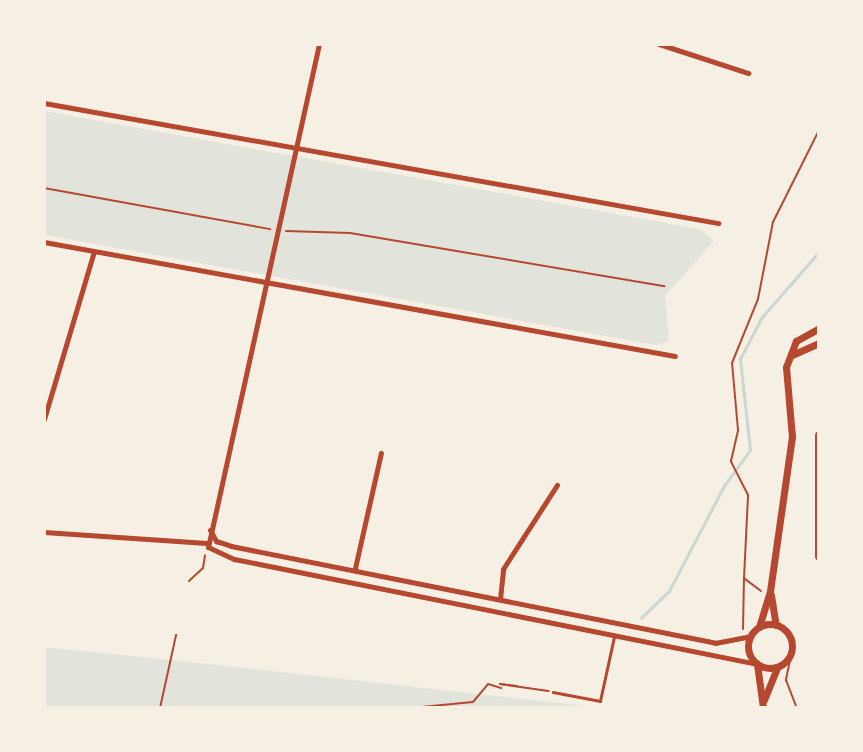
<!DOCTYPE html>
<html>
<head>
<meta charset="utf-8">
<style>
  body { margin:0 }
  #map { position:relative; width:863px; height:752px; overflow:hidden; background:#f6efe4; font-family:Georgia,serif }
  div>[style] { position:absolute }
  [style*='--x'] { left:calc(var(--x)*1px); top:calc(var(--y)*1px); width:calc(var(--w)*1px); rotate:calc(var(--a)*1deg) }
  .green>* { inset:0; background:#e2e4dc }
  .stream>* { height:2.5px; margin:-1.25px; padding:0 1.25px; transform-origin:1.25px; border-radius:1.25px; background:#c9d6d2 }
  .path>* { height:2px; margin:-1px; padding:0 1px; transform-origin:1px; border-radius:1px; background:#b5482f }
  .service>* { height:2.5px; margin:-1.25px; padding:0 1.25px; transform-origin:1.25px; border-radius:1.25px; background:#b5482f }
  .minor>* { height:5px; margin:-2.5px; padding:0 2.5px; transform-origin:2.5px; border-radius:2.5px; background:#b5482f }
  .tertiary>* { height:7px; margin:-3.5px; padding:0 3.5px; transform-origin:3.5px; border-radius:3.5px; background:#b5482f }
  .tertiary>.ring { margin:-3.5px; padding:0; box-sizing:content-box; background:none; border:7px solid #b5482f; border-radius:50% }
  .trunk>* { height:9px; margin:-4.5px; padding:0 4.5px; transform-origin:4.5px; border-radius:4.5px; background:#b5482f }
  span { translate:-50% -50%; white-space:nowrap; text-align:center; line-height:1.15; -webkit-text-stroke:7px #f6efe4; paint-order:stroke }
  .frame { position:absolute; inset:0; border:46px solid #f6efe4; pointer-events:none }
</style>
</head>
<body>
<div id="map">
  <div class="green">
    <i style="clip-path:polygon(44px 111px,700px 229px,714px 241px,665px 296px,669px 341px,656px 345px,44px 235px)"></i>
    <i style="clip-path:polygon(44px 647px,199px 663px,604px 708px,44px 708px)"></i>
  </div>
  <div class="stream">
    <i style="--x:641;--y:618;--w:39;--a:-44"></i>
    <i style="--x:669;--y:591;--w:119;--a:-62.4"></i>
    <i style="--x:724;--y:486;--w:44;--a:-54.2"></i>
    <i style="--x:750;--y:450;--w:92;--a:-96.3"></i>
    <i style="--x:740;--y:359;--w:47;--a:-62.4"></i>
    <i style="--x:762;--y:317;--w:86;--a:-48.8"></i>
  </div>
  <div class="path">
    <i style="--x:44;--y:188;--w:230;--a:10.3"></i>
    <i style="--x:286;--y:231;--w:64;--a:1.8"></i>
    <i style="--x:350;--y:233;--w:319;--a:9.6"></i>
    <i style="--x:189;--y:581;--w:19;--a:-43"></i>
    <i style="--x:203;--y:568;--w:13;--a:-81"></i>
    <i style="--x:761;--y:591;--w:21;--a:-143"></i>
    <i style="--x:744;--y:578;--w:83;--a:-87.2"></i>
    <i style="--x:748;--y:495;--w:38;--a:-117"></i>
    <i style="--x:731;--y:461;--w:32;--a:-77"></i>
    <i style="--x:738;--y:430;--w:67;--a:-95.1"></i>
    <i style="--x:732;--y:363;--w:69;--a:-67.9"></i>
    <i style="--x:758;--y:299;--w:78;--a:-79"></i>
    <i style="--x:773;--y:222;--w:103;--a:-63.4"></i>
    <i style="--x:743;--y:629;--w:50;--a:-88.9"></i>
    <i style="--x:792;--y:651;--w:30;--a:102"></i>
    <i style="--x:786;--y:680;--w:30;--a:69"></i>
    <i style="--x:517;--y:686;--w:17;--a:-173"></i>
    <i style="--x:500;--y:684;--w:49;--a:8.3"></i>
    <i style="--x:160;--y:708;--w:75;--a:-77.6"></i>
    <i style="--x:411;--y:708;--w:62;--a:-5.5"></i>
    <i style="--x:473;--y:702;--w:23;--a:-50"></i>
    <i style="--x:488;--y:684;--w:14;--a:17"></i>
  </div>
  <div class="service">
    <i style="--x:553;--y:692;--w:48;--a:10.8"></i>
    <i style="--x:600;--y:701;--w:66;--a:-77.7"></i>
  </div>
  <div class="minor">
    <i style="--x:319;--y:44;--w:515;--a:102.44"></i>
    <i style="--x:208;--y:547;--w:29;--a:25"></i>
    <i style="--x:234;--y:559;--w:533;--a:11.35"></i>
    <i style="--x:659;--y:44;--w:94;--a:18"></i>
    <i style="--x:44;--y:103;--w:685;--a:10.1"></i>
    <i style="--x:44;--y:242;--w:641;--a:10.24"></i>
    <i style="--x:44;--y:419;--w:175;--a:-73.4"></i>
    <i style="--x:210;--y:530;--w:13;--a:61"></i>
    <i style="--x:216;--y:541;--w:16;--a:18"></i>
    <i style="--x:231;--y:546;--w:494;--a:11.3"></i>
    <i style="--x:715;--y:643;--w:37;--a:-11"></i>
    <i style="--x:44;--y:532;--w:163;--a:3.9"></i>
    <i style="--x:355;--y:568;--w:118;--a:-77.3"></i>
    <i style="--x:500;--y:599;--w:30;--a:-84"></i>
    <i style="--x:503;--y:569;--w:100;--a:-57.3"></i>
  </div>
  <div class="tertiary">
    <i style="--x:792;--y:355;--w:30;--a:-24"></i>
    <i style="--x:771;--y:595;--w:30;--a:81"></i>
    <i class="ring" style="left:748px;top:624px;width:37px;height:37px"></i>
    <i style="--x:759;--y:627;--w:38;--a:-73"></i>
    <i style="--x:770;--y:591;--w:156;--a:-81.9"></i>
    <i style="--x:792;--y:437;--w:70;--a:-94.9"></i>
    <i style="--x:786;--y:367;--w:28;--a:-69"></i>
    <i style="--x:796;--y:341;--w:26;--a:-29"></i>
    <i style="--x:757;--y:664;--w:44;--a:82.2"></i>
    <i style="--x:764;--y:700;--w:35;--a:-68"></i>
  </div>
  <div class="trunk">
    <i style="--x:819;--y:435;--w:121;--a:90"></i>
  </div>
  <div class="frame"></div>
</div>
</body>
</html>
